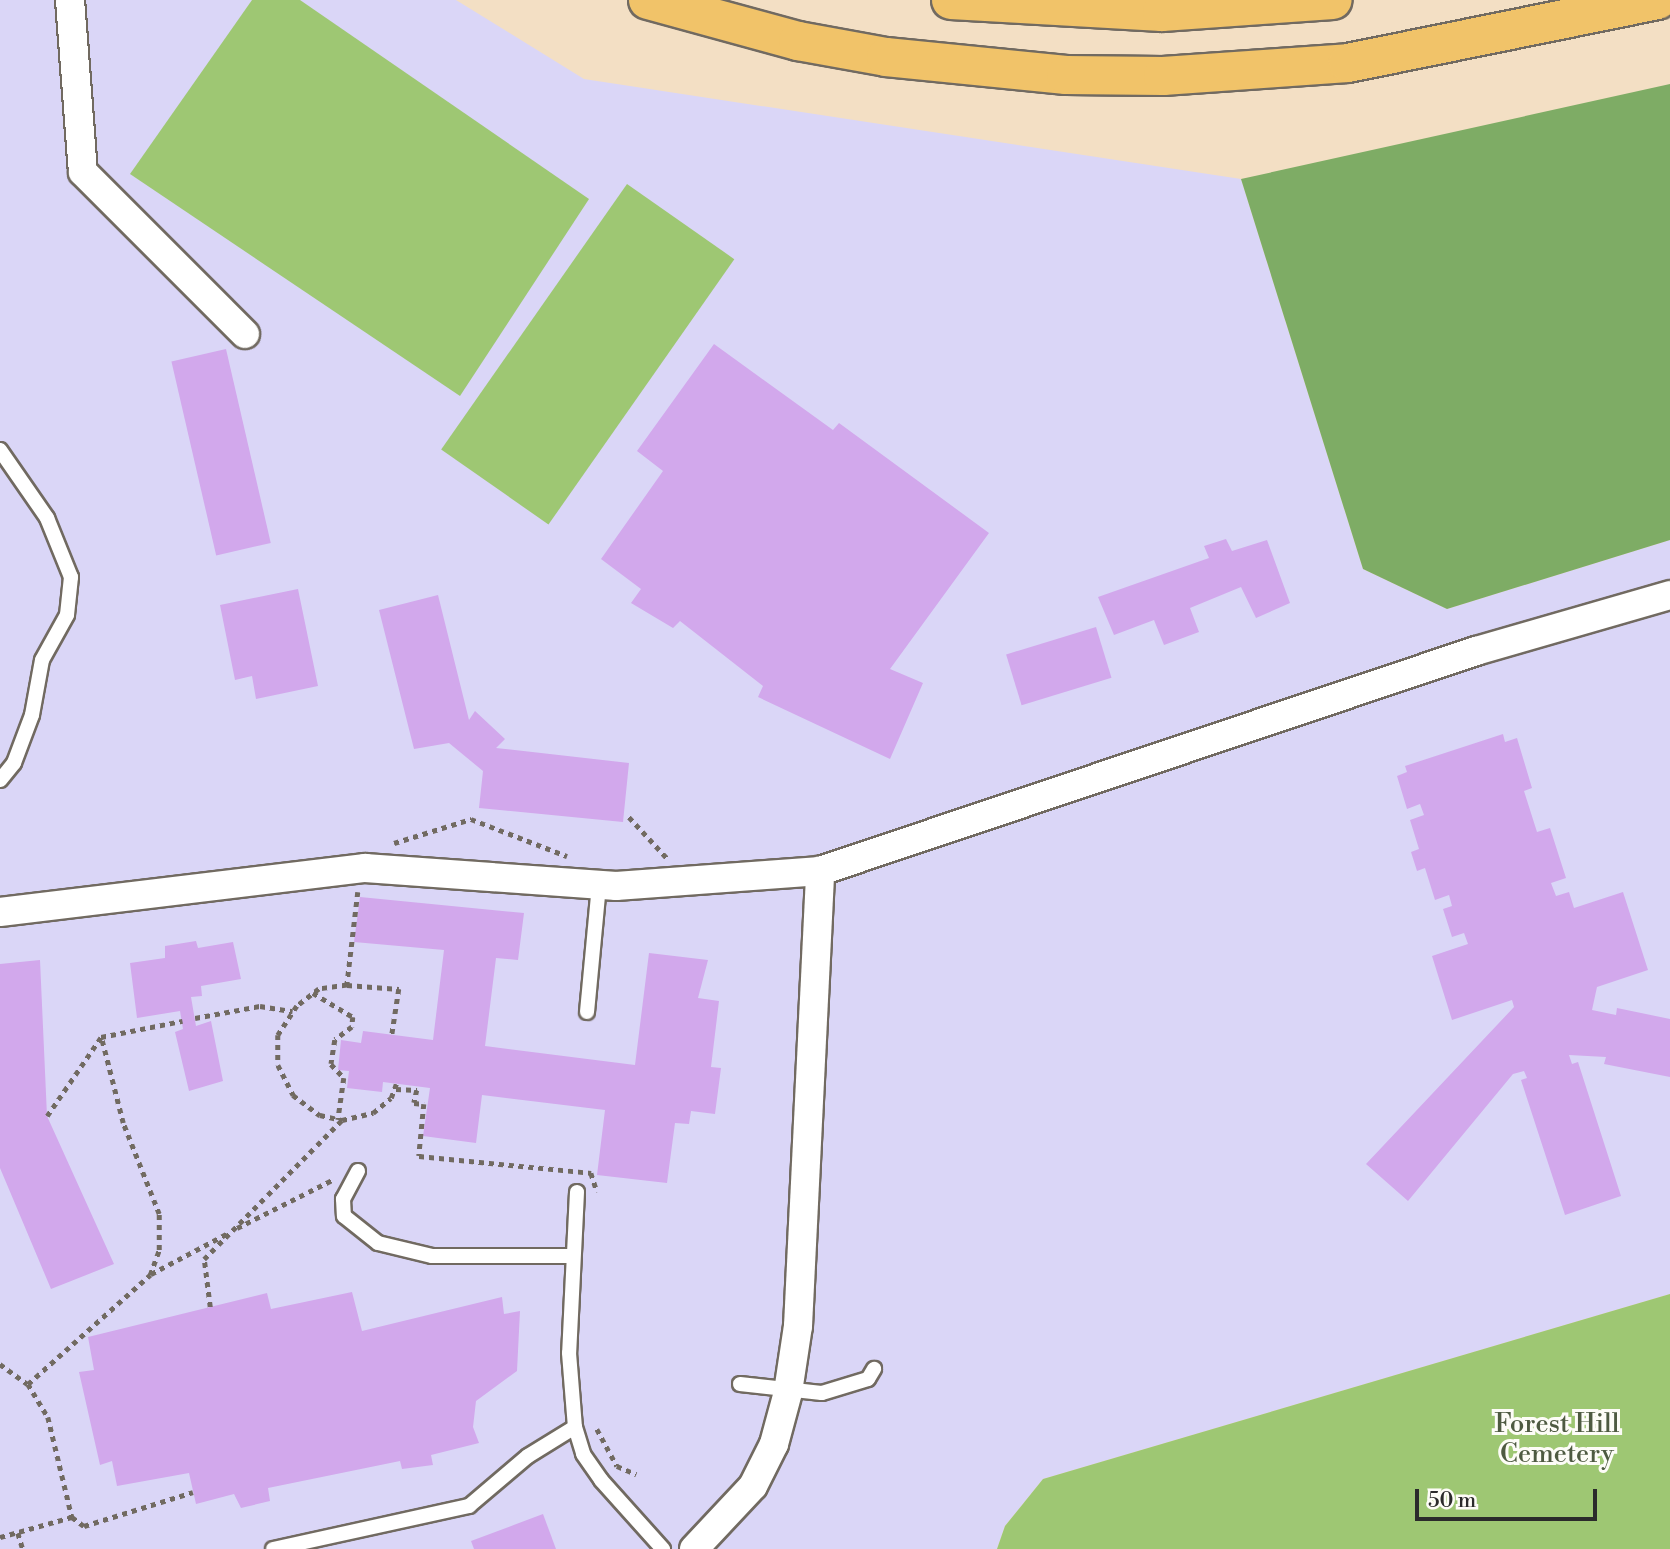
<!DOCTYPE html>
<html>
<head>
<meta charset="utf-8">
<style>
  body { margin:0 }
  #map { position:relative; width:1670px; height:1549px; overflow:hidden; background:#f3dfc4; font-family:"Libre Bodoni",serif }
  div>[style] { position:absolute }
  [style*='--x'] { left:calc(var(--x)*1px); top:calc(var(--y)*1px); width:calc(var(--w)*1px); rotate:calc(var(--a)*1deg) }
  .built>* { inset:0; background:#dad6f7 }
  .green>* { inset:0; background:#9ec773; transform-origin:0 0 }
  .forest>* { inset:0; background:#7eac65 }
  .building>* { inset:0; background:#d2a8ec; transform-origin:0 0 }
  .path>* { height:4.5px; margin-top:-2.25px; transform-origin:0; background:repeating-linear-gradient(90deg,#716a61 0 5px,transparent 0 10px) }
  .roads { filter:drop-shadow(2px 0 #716a61) drop-shadow(-2px 0 #716a61) drop-shadow(0 2px #716a61) drop-shadow(0 -2px #716a61) }
  .lane>* { height:14px; margin:-7px; padding:0 7px; transform-origin:7px; border-radius:7px; background:#fff }
  .street>* { height:28px; margin:-14px; padding:0 14px; transform-origin:14px; border-radius:14px; background:#fff }
  .highway>* { height:38px; margin:-19px; padding:0 19px; transform-origin:19px; border-radius:19px; background:#f1c369 }
  span { translate:-50% -50%; white-space:nowrap; text-align:center; line-height:1.15; -webkit-text-stroke:6px #fdfcf7; paint-order:stroke }
  .park-label { font-size:26px; color:#4e5a41 }
  .scale { position:absolute; left:1415px; top:1489px; width:182px; height:32px; box-sizing:border-box; border:4px solid #2b2b2b; border-top:0; padding-left:9px; font-size:21px; line-height:24px; white-space:nowrap; color:#2b2b2b; -webkit-text-stroke:5px #fdfcf7; paint-order:stroke }
</style>
</head>
<body>
<div id="map">
  <div class="built">
    <i style="clip-path:polygon(0 0,456px 0,584px 79px,1241px 179px,1363px 569px,1447px 609px,1670px 540px,1670px 1294px,1043px 1479px,1005px 1526px,997px 1549px,0 1549px)"></i>
  </div>
  <div class="green">
    <i style="clip-path:polygon(252px 0,300px 0,589px 199px,460px 396px,130px 174px)"></i>
    <i style="left:627px;top:184px;width:131px;height:324px;rotate:35deg"></i>
    <i style="clip-path:polygon(1670px 1294px,1670px 1549px,997px 1549px,1005px 1526px,1043px 1479px)"></i>
  </div>
  <div class="forest">
    <i style="clip-path:polygon(1670px 84px,1670px 540px,1447px 609px,1363px 569px,1241px 179px)"></i>
  </div>
  <div class="building">
    <i style="clip-path:polygon(714px 344px,833px 430px,839px 423px,989px 533px,890px 669px,923px 683px,890px 759px,758px 697px,763px 686px,680px 621px,673px 628px,631px 603px,641px 589px,601px 559px,663px 471px,637px 451px)"></i>
    <i style="left:226px;top:349px;width:199px;height:56px;rotate:77deg"></i>
    <i style="clip-path:polygon(1226px 539px,1232px 551px,1267px 540px,1290px 603px,1256px 618px,1241px 587px,1190px 608px,1199px 632px,1164px 645px,1154px 620px,1114px 635px,1098px 597px,1209px 558px,1204px 546px)"></i>
    <i style="clip-path:polygon(298px 589px,318px 686px,256px 699px,252px 676px,235px 680px,220px 605px)"></i>
    <i style="clip-path:polygon(438px 595px,469px 720px,475px 711px,505px 739px,496px 748px,629px 763px,623px 822px,479px 808px,483px 771px,449px 743px,414px 749px,379px 610px)"></i>
    <i style="left:1096px;top:627px;width:53px;height:94px;rotate:73deg"></i>
    <i style="clip-path:polygon(1503px 734px,1505px 742px,1517px 738px,1532px 788px,1524px 791px,1537px 832px,1550px 828px,1566px 878px,1551px 883px,1556px 896px,1569px 892px,1574px 908px,1623px 892px,1648px 970px,1597px 987px,1592px 1010px,1616px 1015px,1617px 1008px,1670px 1019px,1670px 1077px,1604px 1064px,1606px 1057px,1569px 1055px,1572px 1064px,1578px 1062px,1621px 1196px,1565px 1215px,1521px 1080px,1527px 1078px,1524px 1071px,1513px 1074px,1408px 1201px,1366px 1164px,1514px 1007px,1512px 1000px,1452px 1020px,1432px 956px,1468px 944px,1464px 933px,1452px 937px,1443px 909px,1452px 906px,1449px 895px,1435px 900px,1425px 868px,1417px 871px,1411px 852px,1419px 849px,1410px 820px,1424px 815px,1420px 804px,1407px 809px,1397px 776px,1407px 772px,1405px 766px)"></i>
    <i style="clip-path:polygon(360px 897px,524px 913px,518px 960px,496px 958px,485px 1046px,635px 1065px,649px 953px,708px 960px,698px 998px,719px 1001px,711px 1067px,721px 1068px,715px 1114px,691px 1111px,689px 1124px,675px 1123px,667px 1183px,597px 1175px,605px 1110px,482px 1095px,476px 1143px,423px 1136px,430px 1088px,383px 1082px,382px 1092px,347px 1088px,349px 1071px,338px 1070px,341px 1040px,361px 1043px,363px 1031px,433px 1040px,444px 950px,354px 942px)"></i>
    <i style="clip-path:polygon(196px 941px,198px 948px,233px 942px,241px 979px,201px 986px,202px 996px,191px 997px,196px 1026px,211px 1021px,223px 1081px,189px 1091px,175px 1032px,183px 1029px,180px 1011px,137px 1018px,130px 963px,165px 958px,165px 946px)"></i>
    <i style="clip-path:polygon(40px 960px,47px 1116px,114px 1264px,51px 1289px,0 1168px,0 964px)"></i>
    <i style="clip-path:polygon(352px 1292px,362px 1331px,502px 1297px,504px 1314px,520px 1311px,517px 1371px,476px 1401px,473px 1427px,479px 1443px,431px 1455px,433px 1465px,402px 1469px,400px 1461px,268px 1488px,270px 1501px,241px 1508px,234px 1494px,196px 1504px,189px 1473px,117px 1486px,112px 1461px,100px 1465px,79px 1372px,94px 1370px,88px 1337px,267px 1293px,271px 1309px)"></i>
    <i style="clip-path:polygon(543px 1514px,556px 1549px,474px 1549px,471px 1541px)"></i>
  </div>
  <div class="path">
    <i style="--x:629;--y:817;--w:56;--a:47.2"></i>
    <i style="--x:394;--y:843;--w:81;--a:-17.3"></i>
    <i style="--x:471;--y:819;--w:103;--a:21.1"></i>
    <i style="--x:358;--y:892;--w:94;--a:96.7"></i>
    <i style="--x:347;--y:985;--w:28;--a:172"></i>
    <i style="--x:319;--y:989;--w:28;--a:142"></i>
    <i style="--x:297;--y:1006;--w:35;--a:123"></i>
    <i style="--x:278;--y:1035;--w:30;--a:90"></i>
    <i style="--x:278;--y:1065;--w:34;--a:63"></i>
    <i style="--x:293;--y:1095;--w:34;--a:37"></i>
    <i style="--x:320;--y:1115;--w:23;--a:13"></i>
    <i style="--x:342;--y:1120;--w:32;--a:-13"></i>
    <i style="--x:373;--y:1113;--w:23;--a:-40"></i>
    <i style="--x:391;--y:1098;--w:15;--a:-70"></i>
    <i style="--x:347;--y:985;--w:52;--a:4.4"></i>
    <i style="--x:399;--y:989;--w:47;--a:98.7"></i>
    <i style="--x:313;--y:993;--w:47;--a:31"></i>
    <i style="--x:353;--y:1017;--w:10;--a:96"></i>
    <i style="--x:352;--y:1027;--w:21;--a:143"></i>
    <i style="--x:335;--y:1040;--w:24;--a:99"></i>
    <i style="--x:331;--y:1064;--w:19;--a:47"></i>
    <i style="--x:344;--y:1078;--w:42;--a:98.1"></i>
    <i style="--x:195;--y:1018;--w:66;--a:-10.5"></i>
    <i style="--x:260;--y:1006;--w:33;--a:9"></i>
    <i style="--x:396;--y:1089;--w:21;--a:3"></i>
    <i style="--x:417;--y:1090;--w:13;--a:103"></i>
    <i style="--x:414;--y:1103;--w:10;--a:6"></i>
    <i style="--x:424;--y:1104;--w:52;--a:95.5"></i>
    <i style="--x:419;--y:1156;--w:173;--a:5.6"></i>
    <i style="--x:591;--y:1173;--w:20;--a:72"></i>
    <i style="--x:47;--y:1116;--w:96;--a:-55.6"></i>
    <i style="--x:101;--y:1037;--w:83;--a:-11.2"></i>
    <i style="--x:237;--y:1228;--w:106;--a:-26.8"></i>
    <i style="--x:151;--y:1274;--w:89;--a:-28"></i>
    <i style="--x:210;--y:1307;--w:48;--a:-97.1"></i>
    <i style="--x:204;--y:1259;--w:196;--a:-45.2"></i>
    <i style="--x:0;--y:1364;--w:34;--a:36"></i>
    <i style="--x:28;--y:1384;--w:39;--a:59"></i>
    <i style="--x:48;--y:1417;--w:103;--a:76.5"></i>
    <i style="--x:28;--y:1384;--w:164;--a:-41.8"></i>
    <i style="--x:150;--y:1275;--w:27;--a:-70"></i>
    <i style="--x:159;--y:1250;--w:36;--a:-90"></i>
    <i style="--x:159;--y:1214;--w:98;--a:-111.6"></i>
    <i style="--x:123;--y:1123;--w:89;--a:-104.3"></i>
    <i style="--x:597;--y:1429;--w:42;--a:61.6"></i>
    <i style="--x:617;--y:1466;--w:21;--a:23"></i>
    <i style="--x:18;--y:1533;--w:17;--a:73"></i>
    <i style="--x:0;--y:1537;--w:75;--a:-15.5"></i>
    <i style="--x:72;--y:1517;--w:15;--a:37"></i>
    <i style="--x:84;--y:1526;--w:114;--a:-17.3"></i>
  </div>
  <div class="roads">
    <div class="lane">
      <i style="--x:0;--y:450;--w:83;--a:55.3"></i>
      <i style="--x:47;--y:518;--w:64;--a:67.9"></i>
      <i style="--x:71;--y:577;--w:38;--a:96"></i>
      <i style="--x:67;--y:615;--w:51;--a:119.1"></i>
      <i style="--x:42;--y:660;--w:56;--a:100.3"></i>
      <i style="--x:32;--y:715;--w:51;--a:110.6"></i>
      <i style="--x:14;--y:763;--w:22;--a:129"></i>
      <i style="--x:587;--y:1012;--w:128;--a:-84.6"></i>
      <i style="--x:358;--y:1171;--w:32;--a:118"></i>
      <i style="--x:343;--y:1199;--w:17;--a:87"></i>
      <i style="--x:344;--y:1216;--w:43;--a:38.5"></i>
      <i style="--x:378;--y:1243;--w:56;--a:13.5"></i>
      <i style="--x:432;--y:1256;--w:141;--a:0"></i>
      <i style="--x:577;--y:1192;--w:161;--a:92.8"></i>
      <i style="--x:569;--y:1353;--w:74;--a:85.4"></i>
      <i style="--x:575;--y:1427;--w:28;--a:73"></i>
      <i style="--x:583;--y:1454;--w:32;--a:55"></i>
      <i style="--x:601;--y:1480;--w:93;--a:48.1"></i>
      <i style="--x:740;--y:1384;--w:82;--a:6.3"></i>
      <i style="--x:822;--y:1393;--w:48;--a:-16.9"></i>
      <i style="--x:868;--y:1379;--w:12;--a:-59"></i>
      <i style="--x:273;--y:1549;--w:201;--a:-12.4"></i>
      <i style="--x:469;--y:1506;--w:77;--a:-40.3"></i>
      <i style="--x:528;--y:1456;--w:55;--a:-31.7"></i>
    </div>
    <div class="street">
      <i style="--x:70;--y:0;--w:172;--a:85.7"></i>
      <i style="--x:83;--y:172;--w:229;--a:45"></i>
      <i style="--x:0;--y:912;--w:368;--a:-6.9"></i>
      <i style="--x:365;--y:868;--w:252;--a:4.1"></i>
      <i style="--x:616;--y:886;--w:205;--a:-4.2"></i>
      <i style="--x:820;--y:871;--w:692;--a:-18.54"></i>
      <i style="--x:1476;--y:651;--w:202;--a:-16.1"></i>
      <i style="--x:694;--y:1549;--w:86;--a:-46.9"></i>
      <i style="--x:753;--y:1486;--w:47;--a:-63.4"></i>
      <i style="--x:774;--y:1444;--w:54;--a:-74.9"></i>
      <i style="--x:788;--y:1392;--w:67;--a:-81.4"></i>
      <i style="--x:798;--y:1326;--w:456;--a:-87.2"></i>
    </div>
    <div class="highway">
      <i style="--x:648;--y:0;--w:156;--a:15.3"></i>
      <i style="--x:798;--y:41;--w:89;--a:10.3"></i>
      <i style="--x:886;--y:57;--w:181;--a:5.7"></i>
      <i style="--x:1066;--y:75;--w:97;--a:0.6"></i>
      <i style="--x:1163;--y:76;--w:185;--a:-4"></i>
      <i style="--x:1348;--y:63;--w:316;--a:-11.5"></i>
      <i style="--x:951;--y:0;--w:211;--a:3.3"></i>
      <i style="--x:1162;--y:12;--w:171;--a:-4"></i>
    </div>
  </div>
  <div class="park-label">
    <span style="left:1557px;top:1440px">Forest Hill<br>Cemetery</span>
  </div>
  <div class="scale">50 m</div>
</div>
</body>
</html>
